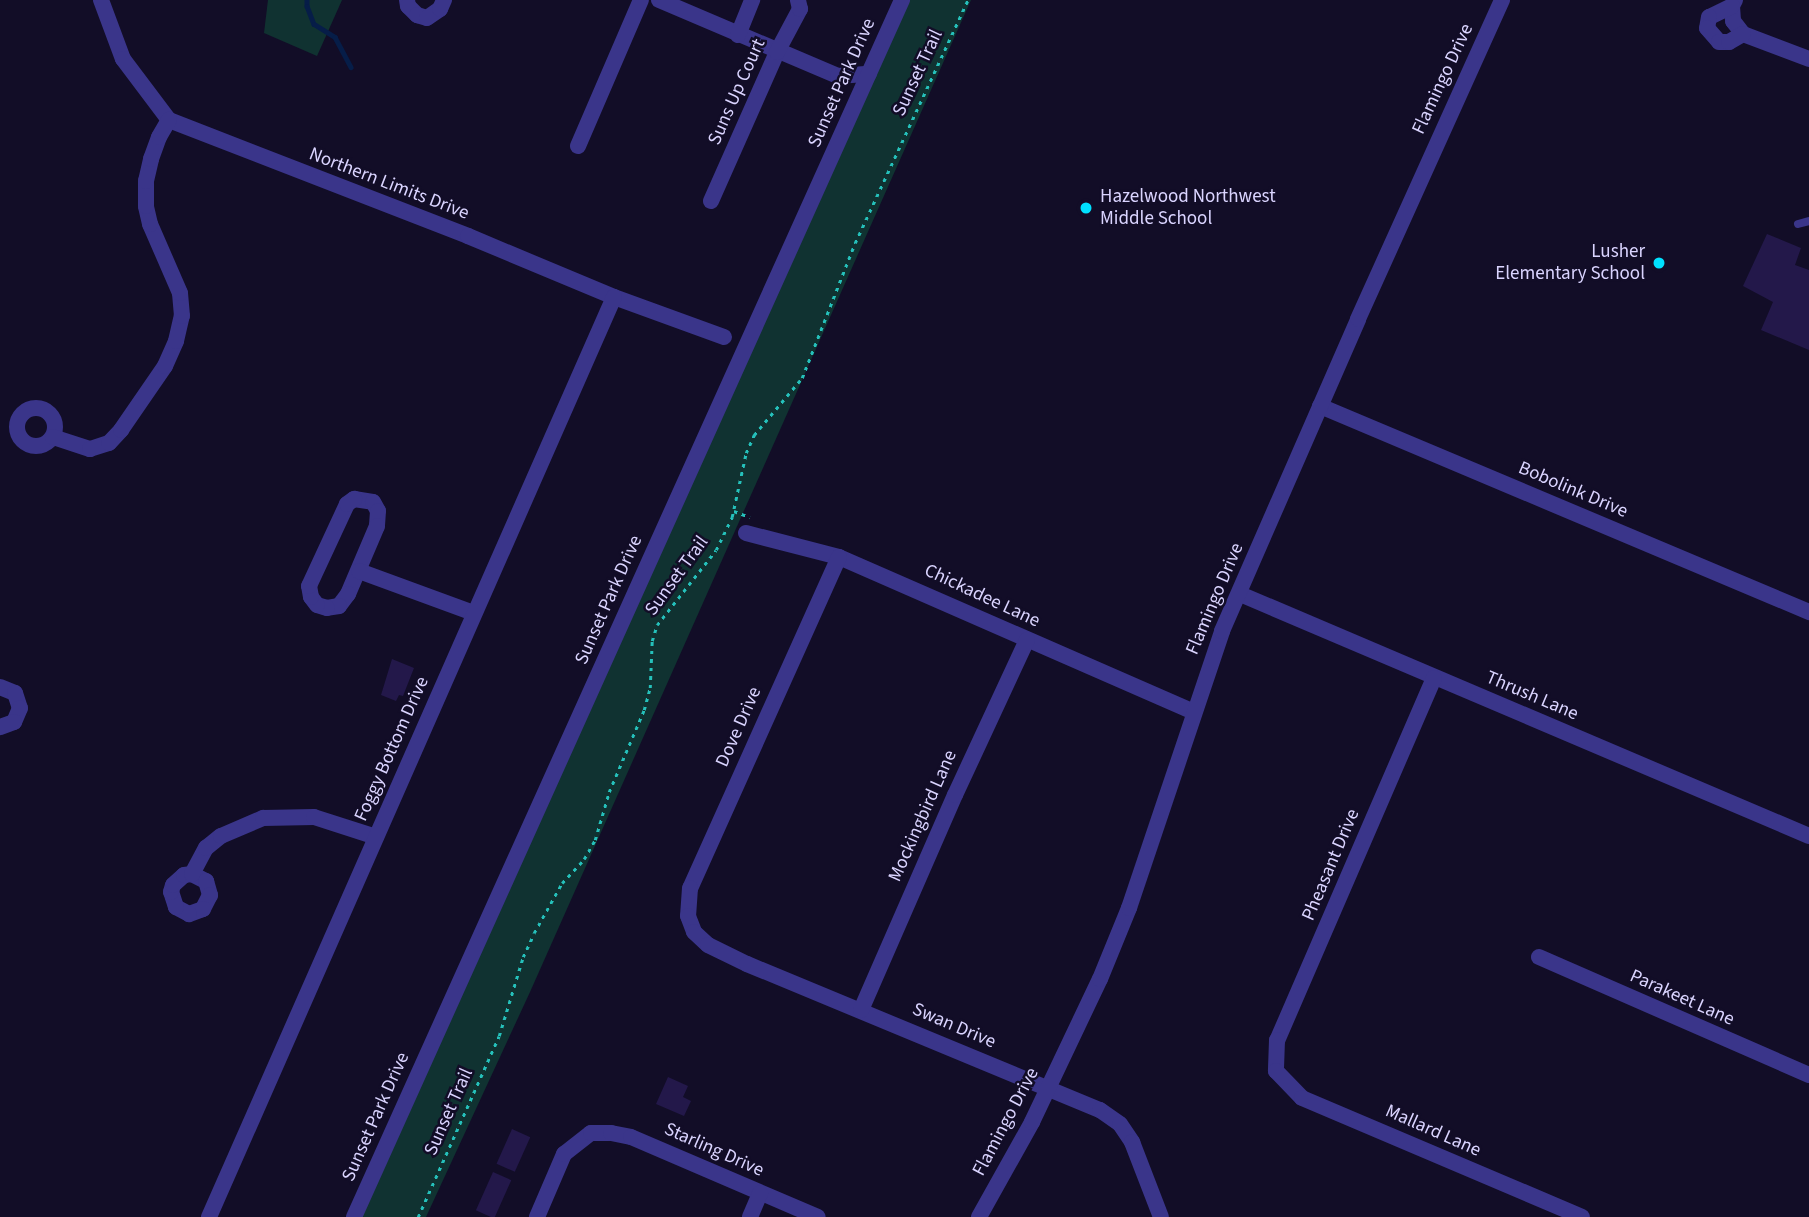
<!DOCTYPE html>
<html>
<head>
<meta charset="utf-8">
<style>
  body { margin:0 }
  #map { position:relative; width:1809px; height:1217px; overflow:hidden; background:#120d27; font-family:"Source Sans 3",sans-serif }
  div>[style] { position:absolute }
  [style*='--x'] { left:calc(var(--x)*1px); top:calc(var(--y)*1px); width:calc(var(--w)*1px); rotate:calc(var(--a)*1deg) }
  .green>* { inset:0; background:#103231 }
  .stream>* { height:4.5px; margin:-2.25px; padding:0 2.25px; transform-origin:2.25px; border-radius:2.25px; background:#061d48 }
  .building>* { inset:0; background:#23184a; transform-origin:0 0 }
  .path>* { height:2.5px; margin-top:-1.25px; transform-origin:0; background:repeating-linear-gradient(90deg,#25c1bb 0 3.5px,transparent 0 8.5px) }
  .lane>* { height:8px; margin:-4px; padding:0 4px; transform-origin:4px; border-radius:4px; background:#3a358a }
  .street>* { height:16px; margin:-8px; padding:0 8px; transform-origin:8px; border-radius:8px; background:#3a358a }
  .street>.ring { margin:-8px; padding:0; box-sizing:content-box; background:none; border:16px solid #3a358a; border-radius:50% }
  .dots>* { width:19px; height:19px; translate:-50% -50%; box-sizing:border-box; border:4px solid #120d27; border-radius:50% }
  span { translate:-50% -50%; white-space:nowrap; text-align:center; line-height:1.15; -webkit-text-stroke:5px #120d27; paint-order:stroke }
  .street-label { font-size:19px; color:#dad4ff }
  .poi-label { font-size:19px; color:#dad4ff }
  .left { translate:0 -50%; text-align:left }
  .right { translate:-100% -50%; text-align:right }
</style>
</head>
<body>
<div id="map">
  <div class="green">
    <i style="clip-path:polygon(268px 0,342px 0,317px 56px,264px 33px)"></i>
    <i style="clip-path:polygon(909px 0,971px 0,530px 992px,426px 1217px,361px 1217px)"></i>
  </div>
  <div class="stream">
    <i style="--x:307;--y:0;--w:6;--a:90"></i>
    <i style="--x:307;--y:6;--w:19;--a:69"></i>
    <i style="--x:314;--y:24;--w:25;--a:32"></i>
    <i style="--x:335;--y:37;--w:34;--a:62"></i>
  </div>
  <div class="building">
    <i style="clip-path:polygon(1767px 234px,1801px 248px,1795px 265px,1809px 270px,1809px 350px,1761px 330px,1773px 302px,1743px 286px)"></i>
    <i style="clip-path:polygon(392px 659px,414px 668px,403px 696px,399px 695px,396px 701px,381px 695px)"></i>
    <i style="clip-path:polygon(668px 1077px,688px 1086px,683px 1097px,691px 1101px,684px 1116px,656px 1104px)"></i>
    <i style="left:512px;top:1129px;width:20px;height:38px;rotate:24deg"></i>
    <i style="left:493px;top:1172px;width:20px;height:42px;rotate:24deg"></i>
  </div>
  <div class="path">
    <i style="--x:734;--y:511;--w:17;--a:21"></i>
    <i style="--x:418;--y:1217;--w:198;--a:-65.9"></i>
    <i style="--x:499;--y:1036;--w:83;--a:-73.1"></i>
    <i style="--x:523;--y:957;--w:26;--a:-65"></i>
    <i style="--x:534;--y:933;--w:57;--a:-60.8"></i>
    <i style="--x:562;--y:883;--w:33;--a:-47"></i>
    <i style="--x:584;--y:859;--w:22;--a:-60"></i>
    <i style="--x:595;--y:840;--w:50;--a:-73.7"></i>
    <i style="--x:609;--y:792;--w:89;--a:-66.9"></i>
    <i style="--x:644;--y:710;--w:23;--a:-75"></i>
    <i style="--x:650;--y:688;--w:47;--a:-87.6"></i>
    <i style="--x:652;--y:641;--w:17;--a:-73"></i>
    <i style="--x:657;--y:625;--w:95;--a:-51.8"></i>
    <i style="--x:716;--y:550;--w:37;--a:-64"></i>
    <i style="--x:732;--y:517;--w:66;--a:-77.7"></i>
    <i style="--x:746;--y:453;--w:20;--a:-66"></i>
    <i style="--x:754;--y:435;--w:75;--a:-49.9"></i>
    <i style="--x:802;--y:378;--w:145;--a:-68.6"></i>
    <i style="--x:855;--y:243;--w:268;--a:-65.1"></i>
  </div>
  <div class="lane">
    <i style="--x:1798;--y:224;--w:11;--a:-15"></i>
  </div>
  <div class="street">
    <i style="--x:101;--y:0;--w:63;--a:69.6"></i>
    <i style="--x:123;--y:59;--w:76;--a:53"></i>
    <i style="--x:169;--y:120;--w:321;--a:21.2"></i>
    <i style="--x:468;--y:236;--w:158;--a:22.7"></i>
    <i style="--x:614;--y:297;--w:117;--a:20"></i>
    <i style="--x:407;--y:0;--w:6;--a:81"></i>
    <i style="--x:408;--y:6;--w:13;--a:45"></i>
    <i style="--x:417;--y:15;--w:10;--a:17"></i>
    <i style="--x:427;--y:18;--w:16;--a:-35"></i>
    <i style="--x:440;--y:9;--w:10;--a:-66"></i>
    <i style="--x:659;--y:0;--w:194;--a:23"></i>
    <i style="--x:838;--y:76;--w:31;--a:-4"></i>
    <i style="--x:1735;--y:0;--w:7;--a:117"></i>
    <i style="--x:1732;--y:6;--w:15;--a:86"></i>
    <i style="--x:1733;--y:21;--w:16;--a:52"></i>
    <i style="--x:1743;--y:34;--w:71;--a:20.7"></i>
    <i style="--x:1732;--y:6;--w:25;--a:154"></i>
    <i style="--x:1709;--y:17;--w:11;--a:100"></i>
    <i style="--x:1707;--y:28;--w:18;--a:49"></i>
    <i style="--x:1719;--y:42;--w:10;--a:0"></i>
    <i style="--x:1729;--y:42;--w:16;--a:-30"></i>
    <i style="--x:738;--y:35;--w:38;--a:-68"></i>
    <i style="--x:578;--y:146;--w:159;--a:-66.7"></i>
    <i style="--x:711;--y:201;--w:163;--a:-66.1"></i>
    <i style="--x:777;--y:52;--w:49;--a:-61.9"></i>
    <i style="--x:800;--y:9;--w:9;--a:-103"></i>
    <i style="--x:1320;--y:406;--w:531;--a:22.84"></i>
    <i class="ring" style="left:17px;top:408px;width:22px;height:22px"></i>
    <i style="--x:53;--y:437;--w:39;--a:18"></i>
    <i style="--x:90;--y:449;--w:20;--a:-18"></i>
    <i style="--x:109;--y:443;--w:18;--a:-47"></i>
    <i style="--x:121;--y:430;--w:78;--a:-55.5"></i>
    <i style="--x:165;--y:366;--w:27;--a:-66"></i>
    <i style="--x:176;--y:341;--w:26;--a:-77"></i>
    <i style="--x:182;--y:316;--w:23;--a:-95"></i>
    <i style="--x:180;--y:293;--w:75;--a:-113.5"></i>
    <i style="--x:150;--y:224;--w:18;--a:-103"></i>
    <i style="--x:146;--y:206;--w:25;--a:-90"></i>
    <i style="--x:146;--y:181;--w:23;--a:-77"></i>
    <i style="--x:151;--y:159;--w:23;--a:-70"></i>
    <i style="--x:159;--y:137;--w:20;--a:-60"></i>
    <i style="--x:354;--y:499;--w:19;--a:9"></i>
    <i style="--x:373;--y:502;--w:10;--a:61"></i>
    <i style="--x:378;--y:511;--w:15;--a:94"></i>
    <i style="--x:377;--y:526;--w:74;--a:113.1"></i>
    <i style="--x:348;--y:594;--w:15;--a:127"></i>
    <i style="--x:339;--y:606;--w:12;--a:171"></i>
    <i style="--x:327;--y:608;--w:10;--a:-163"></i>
    <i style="--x:317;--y:605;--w:10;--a:-127"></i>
    <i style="--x:311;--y:597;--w:11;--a:-100"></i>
    <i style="--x:309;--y:586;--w:90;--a:-65.1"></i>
    <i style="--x:347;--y:504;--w:9;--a:-36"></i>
    <i style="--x:746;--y:533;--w:96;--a:14.5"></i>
    <i style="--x:839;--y:557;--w:387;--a:23.6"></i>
    <i style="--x:839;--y:557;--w:363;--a:114.2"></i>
    <i style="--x:690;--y:888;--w:28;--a:94"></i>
    <i style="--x:688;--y:916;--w:17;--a:69"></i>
    <i style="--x:694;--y:932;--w:19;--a:43"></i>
    <i style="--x:708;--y:945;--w:43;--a:26"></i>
    <i style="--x:747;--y:964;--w:382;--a:22.5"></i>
    <i style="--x:1100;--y:1110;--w:24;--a:35"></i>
    <i style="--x:1120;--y:1124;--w:22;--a:56"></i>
    <i style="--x:1132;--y:1142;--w:80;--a:68.9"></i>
    <i style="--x:359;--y:571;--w:122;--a:20.1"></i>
    <i style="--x:1240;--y:594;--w:618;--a:23.04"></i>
    <i style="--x:1434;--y:678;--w:395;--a:113.4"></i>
    <i style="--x:1277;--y:1040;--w:31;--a:92"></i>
    <i style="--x:1276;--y:1071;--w:37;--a:46"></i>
    <i style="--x:1302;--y:1098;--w:304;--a:23"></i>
    <i style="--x:0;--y:687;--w:16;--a:22"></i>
    <i style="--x:15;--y:693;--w:16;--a:72"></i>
    <i style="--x:20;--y:708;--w:15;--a:113"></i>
    <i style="--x:14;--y:722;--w:15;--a:160"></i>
    <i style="--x:192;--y:874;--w:16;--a:27"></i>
    <i style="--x:206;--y:881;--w:15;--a:74"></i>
    <i style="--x:210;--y:895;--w:16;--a:117"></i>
    <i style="--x:203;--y:909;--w:15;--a:160"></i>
    <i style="--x:189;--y:914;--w:15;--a:-152"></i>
    <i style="--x:176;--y:907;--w:16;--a:-108"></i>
    <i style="--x:171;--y:892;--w:7;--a:-74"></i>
    <i style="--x:173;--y:885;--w:15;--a:-42"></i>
    <i style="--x:184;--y:875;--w:8;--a:-7"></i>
    <i style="--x:192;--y:874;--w:30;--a:-62"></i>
    <i style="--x:206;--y:848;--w:19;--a:-39"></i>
    <i style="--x:221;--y:836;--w:46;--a:-23.2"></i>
    <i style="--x:263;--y:818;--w:51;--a:-1.1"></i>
    <i style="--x:314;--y:817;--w:65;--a:17.9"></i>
    <i style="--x:1539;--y:957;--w:295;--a:23.6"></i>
    <i style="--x:861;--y:1010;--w:235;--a:-66.4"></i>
    <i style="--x:955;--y:795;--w:171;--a:-65.1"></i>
    <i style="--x:209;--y:1217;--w:1005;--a:-66.24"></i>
    <i style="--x:354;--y:1217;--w:1335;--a:-65.76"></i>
    <i style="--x:537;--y:1217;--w:69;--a:-66.8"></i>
    <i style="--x:564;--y:1154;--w:34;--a:-38"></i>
    <i style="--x:591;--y:1133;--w:20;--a:0"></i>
    <i style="--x:611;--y:1133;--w:20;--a:11"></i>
    <i style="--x:631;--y:1137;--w:203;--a:23.2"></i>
    <i style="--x:750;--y:1217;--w:26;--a:-67"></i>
    <i style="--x:979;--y:1217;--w:109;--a:-60.8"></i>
    <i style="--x:1032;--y:1122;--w:158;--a:-64.6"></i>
    <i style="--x:1100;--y:979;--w:77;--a:-67.8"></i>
    <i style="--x:1129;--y:908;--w:292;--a:-71.4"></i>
    <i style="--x:1222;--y:631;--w:340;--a:-66.4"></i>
    <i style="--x:1358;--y:319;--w:350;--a:-65.7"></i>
  </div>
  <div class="dots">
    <i style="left:1086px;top:208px;background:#00e1ff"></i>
    <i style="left:1659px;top:263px;background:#00e1ff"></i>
  </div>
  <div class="street-label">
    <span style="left:918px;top:73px;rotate:-65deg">Sunset Trail</span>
    <span style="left:1443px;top:79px;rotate:-65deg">Flamingo Drive</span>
    <span style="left:842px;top:83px;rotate:-66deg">Sunset Park Drive</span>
    <span style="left:737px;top:92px;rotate:-66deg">Suns Up Court</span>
    <span style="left:389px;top:184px;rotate:21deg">Northern Limits Drive</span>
    <span style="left:1573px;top:490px;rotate:23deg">Bobolink Drive</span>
    <span style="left:677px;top:576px;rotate:-54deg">Sunset Trail</span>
    <span style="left:982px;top:596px;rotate:25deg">Chickadee Lane</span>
    <span style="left:1215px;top:599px;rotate:-67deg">Flamingo Drive</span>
    <span style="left:609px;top:600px;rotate:-66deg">Sunset Park Drive</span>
    <span style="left:1532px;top:696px;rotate:23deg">Thrush Lane</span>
    <span style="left:739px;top:727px;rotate:-66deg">Dove Drive</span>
    <span style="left:392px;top:749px;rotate:-66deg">Foggy Bottom Drive</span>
    <span style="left:923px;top:816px;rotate:-66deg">Mockingbird Lane</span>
    <span style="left:1331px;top:865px;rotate:-67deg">Pheasant Drive</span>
    <span style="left:1682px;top:998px;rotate:24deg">Parakeet Lane</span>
    <span style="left:954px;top:1026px;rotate:23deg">Swan Drive</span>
    <span style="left:449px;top:1112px;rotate:-66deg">Sunset Trail</span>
    <span style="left:376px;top:1117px;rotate:-66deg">Sunset Park Drive</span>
    <span style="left:1006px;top:1122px;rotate:-62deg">Flamingo Drive</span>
    <span style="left:1433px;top:1131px;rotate:24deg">Mallard Lane</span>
    <span style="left:714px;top:1150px;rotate:24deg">Starling Drive</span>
  </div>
  <div class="poi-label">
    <span class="left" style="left:1100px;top:208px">Hazelwood Northwest<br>Middle School</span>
    <span class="right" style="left:1645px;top:263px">Lusher<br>Elementary School</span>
  </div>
</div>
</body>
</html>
